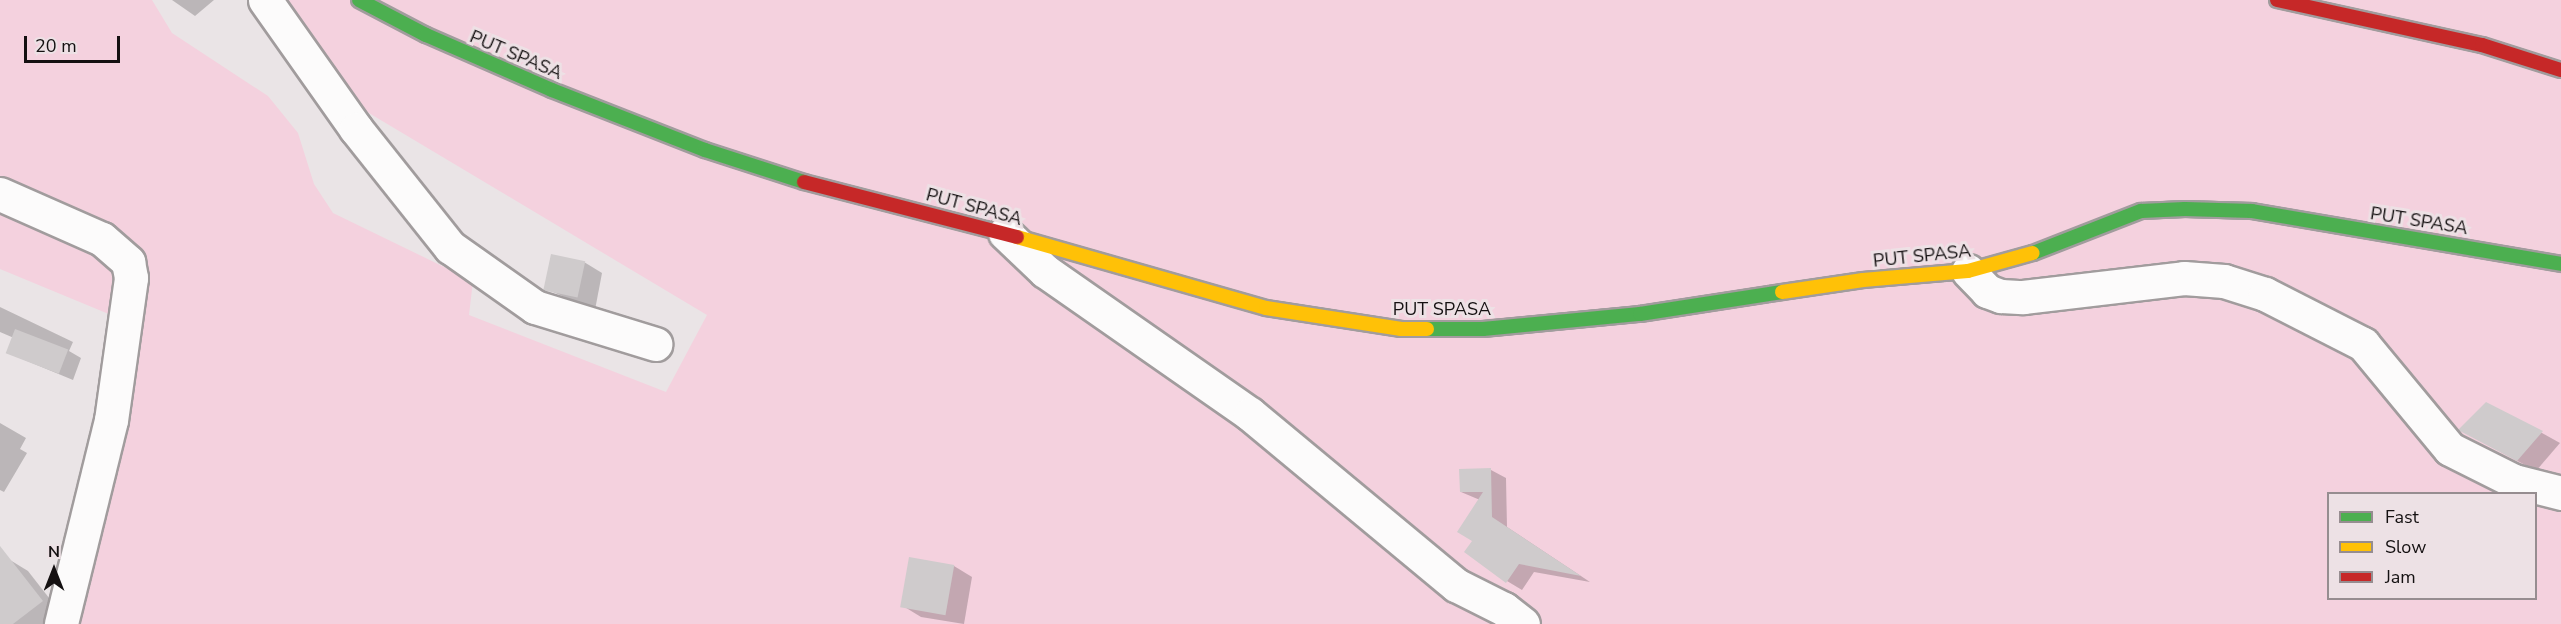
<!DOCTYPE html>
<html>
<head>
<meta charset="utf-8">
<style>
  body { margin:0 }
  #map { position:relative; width:2561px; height:624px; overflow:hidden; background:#eae4e6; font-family:"Nunito Sans",sans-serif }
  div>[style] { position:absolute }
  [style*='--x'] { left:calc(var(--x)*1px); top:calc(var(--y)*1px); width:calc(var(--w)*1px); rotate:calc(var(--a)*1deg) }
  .green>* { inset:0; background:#f4d1de }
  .shadow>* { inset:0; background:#0003 }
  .building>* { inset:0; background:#cfcbcc; transform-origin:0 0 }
  .roads { filter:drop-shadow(2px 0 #a19c9d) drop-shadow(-2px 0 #a19c9d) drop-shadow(0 2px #a19c9d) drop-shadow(0 -2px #a19c9d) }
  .street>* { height:33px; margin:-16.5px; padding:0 16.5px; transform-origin:16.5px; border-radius:16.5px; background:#fcfbfb }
  .fast>* { height:14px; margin:-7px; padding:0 7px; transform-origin:7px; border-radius:7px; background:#4caf50 }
  .slow>* { height:14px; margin:-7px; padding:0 7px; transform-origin:7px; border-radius:7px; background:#ffc107 }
  .jam>* { height:14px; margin:-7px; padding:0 7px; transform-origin:7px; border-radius:7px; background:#c62828 }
  span { translate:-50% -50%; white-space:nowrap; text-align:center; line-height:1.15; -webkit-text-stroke:6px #ede1e5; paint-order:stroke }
  .street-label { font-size:18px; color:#141011 }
  .legend { position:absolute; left:2327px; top:492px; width:210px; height:108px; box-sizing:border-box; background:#ede1e5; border:2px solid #968d90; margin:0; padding:8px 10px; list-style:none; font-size:18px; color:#141011 }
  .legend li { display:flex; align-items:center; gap:12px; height:30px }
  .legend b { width:30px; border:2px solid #968d90 }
  .north { position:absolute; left:24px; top:540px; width:60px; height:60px; -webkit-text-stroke:4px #ede1e5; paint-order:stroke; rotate:0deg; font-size:16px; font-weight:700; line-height:24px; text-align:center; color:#141011 }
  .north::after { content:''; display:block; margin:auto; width:21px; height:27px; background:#141011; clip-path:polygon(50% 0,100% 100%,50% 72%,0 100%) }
  .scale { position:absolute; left:24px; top:36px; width:96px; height:27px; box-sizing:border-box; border:3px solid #141011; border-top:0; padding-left:8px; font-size:18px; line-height:21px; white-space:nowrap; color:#141011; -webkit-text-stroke:4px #ede1e5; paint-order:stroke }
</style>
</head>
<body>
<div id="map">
  <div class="green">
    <i style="clip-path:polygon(evenodd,0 0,152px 0,172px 33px,268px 96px,298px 133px,314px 184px,333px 213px,473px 281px,469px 315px,666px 392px,707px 315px,327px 88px,265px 0,2561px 0,2561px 624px,61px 624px,128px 322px,0 269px,0 0,2328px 494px,2536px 494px,2536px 598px,2328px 598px,2328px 494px)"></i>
  </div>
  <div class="shadow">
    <i style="clip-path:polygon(172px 0,214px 0,195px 16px)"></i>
    <i style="clip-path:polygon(584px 262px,602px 273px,595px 310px,546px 289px)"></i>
    <i style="clip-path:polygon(0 307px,73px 342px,69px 351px,81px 358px,73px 380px,8px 353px,14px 338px,0 332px)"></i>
    <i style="clip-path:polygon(2486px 404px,2542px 433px,2560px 443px,2536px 471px,2479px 440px)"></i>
    <i style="clip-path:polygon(0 423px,26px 438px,20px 449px,27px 453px,4px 492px,0 490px)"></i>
    <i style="clip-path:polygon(1461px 470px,1491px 470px,1506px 478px,1507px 527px,1590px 582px,1534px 572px,1522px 590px,1507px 581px,1474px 541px,1480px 500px,1461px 492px)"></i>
    <i style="clip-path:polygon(10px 560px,28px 571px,60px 612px,45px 624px,0 624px,0 567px)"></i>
    <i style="clip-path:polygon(954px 566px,972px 577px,964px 624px,921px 617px,903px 606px)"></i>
  </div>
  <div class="building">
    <i style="left:551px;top:254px;width:35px;height:37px;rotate:12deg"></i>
    <i style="left:15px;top:329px;width:57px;height:26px;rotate:21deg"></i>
    <i style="clip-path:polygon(2486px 402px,2543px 431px,2517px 461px,2458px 430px)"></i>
    <i style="clip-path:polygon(1491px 468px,1492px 517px,1581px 576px,1519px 564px,1506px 583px,1464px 552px,1472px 541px,1457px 532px,1483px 492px,1460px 492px,1459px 469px)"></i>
    <i style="clip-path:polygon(0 546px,43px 601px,13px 624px,0 624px)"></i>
    <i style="left:909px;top:557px;width:46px;height:51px;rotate:10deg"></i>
  </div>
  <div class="roads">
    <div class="street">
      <i style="--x:265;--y:0;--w:158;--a:54.8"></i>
      <i style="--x:356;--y:129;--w:151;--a:51.5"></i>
      <i style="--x:450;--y:247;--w:104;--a:35.2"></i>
      <i style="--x:535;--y:307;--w:126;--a:17.1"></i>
      <i style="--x:0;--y:194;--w:111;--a:23.8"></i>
      <i style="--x:102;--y:239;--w:35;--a:41"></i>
      <i style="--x:128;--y:262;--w:16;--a:79"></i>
      <i style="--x:131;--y:278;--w:143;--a:98"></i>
      <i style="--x:111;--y:420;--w:210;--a:103.8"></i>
      <i style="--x:1005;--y:233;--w:55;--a:43.5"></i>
      <i style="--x:1045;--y:271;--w:250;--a:34.9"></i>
      <i style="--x:1250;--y:414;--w:268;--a:39.7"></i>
      <i style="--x:1456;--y:585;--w:54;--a:26.6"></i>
      <i style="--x:1504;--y:609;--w:24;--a:38"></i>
      <i style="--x:1968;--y:271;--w:28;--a:46"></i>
      <i style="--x:1987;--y:291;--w:15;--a:20"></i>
      <i style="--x:2001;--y:296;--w:22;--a:3"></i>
      <i style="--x:2023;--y:297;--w:162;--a:-6.7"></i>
      <i style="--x:2184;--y:278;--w:40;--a:4.3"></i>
      <i style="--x:2224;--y:281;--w:43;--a:17.6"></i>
      <i style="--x:2265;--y:294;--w:110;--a:27"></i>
      <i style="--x:2363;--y:344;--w:136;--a:50.4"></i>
      <i style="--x:2450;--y:449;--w:72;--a:26.6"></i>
      <i style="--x:2514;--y:481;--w:49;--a:14.3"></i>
    </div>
    <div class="fast">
      <i style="--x:359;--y:0;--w:76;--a:27.6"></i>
      <i style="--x:426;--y:35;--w:137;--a:23.6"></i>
      <i style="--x:552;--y:90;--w:164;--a:21.4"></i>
      <i style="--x:705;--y:150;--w:104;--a:17.9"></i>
      <i style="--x:2033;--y:253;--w:116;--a:-21.3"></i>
      <i style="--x:2141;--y:211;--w:44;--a:-2.6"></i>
      <i style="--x:2185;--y:209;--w:67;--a:1.7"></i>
      <i style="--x:2252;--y:211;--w:314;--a:9.7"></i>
      <i style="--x:1427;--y:329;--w:56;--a:0"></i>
      <i style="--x:1483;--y:329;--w:158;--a:-5.5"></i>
      <i style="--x:1640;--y:314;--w:144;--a:-8.8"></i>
    </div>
    <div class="slow">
      <i style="--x:1017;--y:237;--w:259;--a:15.9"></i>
      <i style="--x:1266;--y:308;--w:137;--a:8.8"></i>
      <i style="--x:1401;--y:329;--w:26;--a:0"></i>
      <i style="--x:1782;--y:292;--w:82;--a:-8.4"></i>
      <i style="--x:1863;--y:280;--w:105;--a:-4.9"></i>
      <i style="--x:1968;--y:271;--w:67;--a:-15.5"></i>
    </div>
    <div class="jam">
      <i style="--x:2277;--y:0;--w:210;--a:12.4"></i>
      <i style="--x:2482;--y:45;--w:83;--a:17.6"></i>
      <i style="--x:804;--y:182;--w:220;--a:14.5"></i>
    </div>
  </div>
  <div class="street-label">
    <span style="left:516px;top:55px;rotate:23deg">PUT SPASA</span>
    <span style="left:974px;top:207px;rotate:15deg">PUT SPASA</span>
    <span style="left:2419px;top:221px;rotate:9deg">PUT SPASA</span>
    <span style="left:1922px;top:256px;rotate:-6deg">PUT SPASA</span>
    <span style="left:1442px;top:309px">PUT SPASA</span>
  </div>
  <ul class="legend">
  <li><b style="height:8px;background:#4caf50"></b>Fast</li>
  <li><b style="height:8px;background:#ffc107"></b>Slow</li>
  <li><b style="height:8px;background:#c62828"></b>Jam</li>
  </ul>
  <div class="north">N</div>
  <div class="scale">20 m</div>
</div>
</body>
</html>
